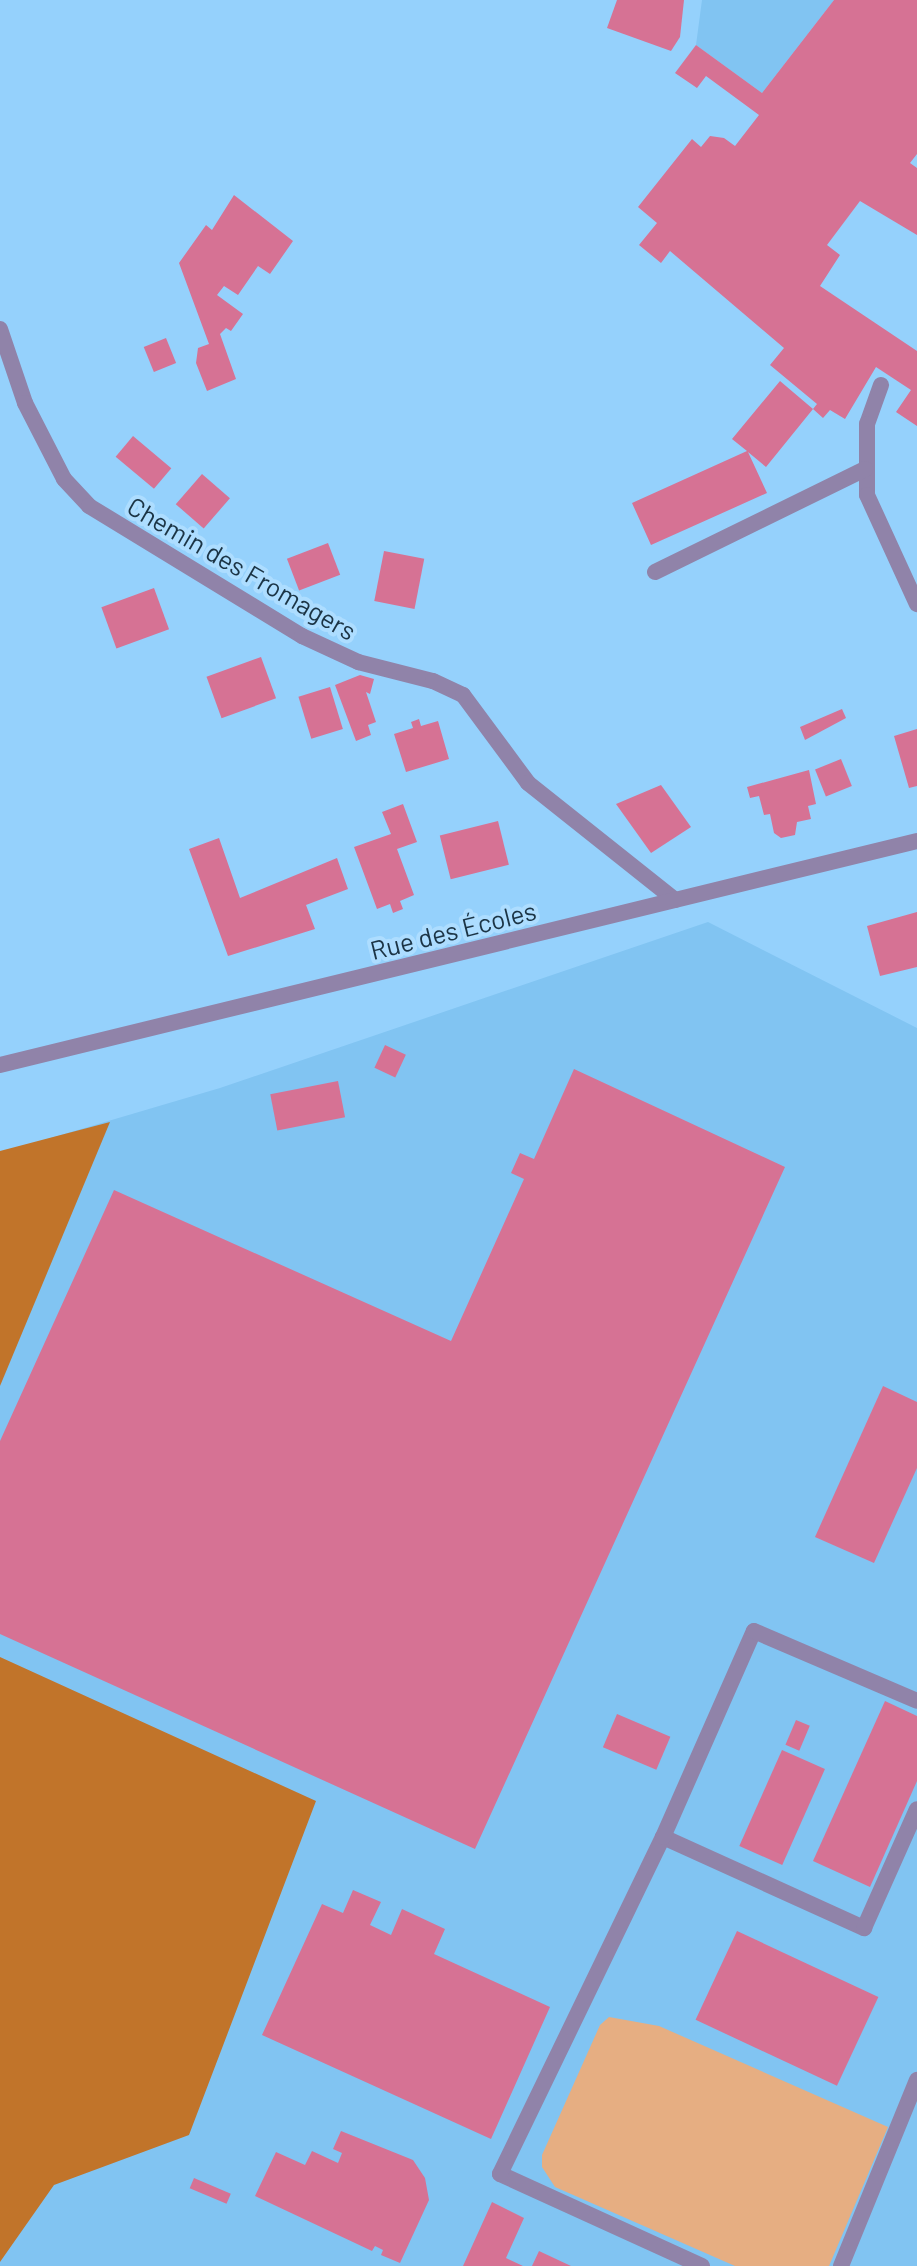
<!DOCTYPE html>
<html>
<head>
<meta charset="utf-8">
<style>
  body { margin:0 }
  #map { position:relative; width:917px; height:2266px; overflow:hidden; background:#95d1fc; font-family:Barlow,sans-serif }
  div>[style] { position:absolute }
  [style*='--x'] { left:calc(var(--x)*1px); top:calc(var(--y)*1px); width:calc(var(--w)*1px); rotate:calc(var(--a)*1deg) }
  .built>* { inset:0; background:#81c4f2 }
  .green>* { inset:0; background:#e6ae82 }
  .forest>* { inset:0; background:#c1742a }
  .building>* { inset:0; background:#d67294; transform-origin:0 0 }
  .service>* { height:16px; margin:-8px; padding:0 8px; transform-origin:8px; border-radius:8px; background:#9083a9 }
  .minor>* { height:16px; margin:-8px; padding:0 8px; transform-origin:8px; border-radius:8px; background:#9083a9 }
  .tertiary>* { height:16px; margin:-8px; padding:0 8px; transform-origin:8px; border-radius:8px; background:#9083a9 }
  span { translate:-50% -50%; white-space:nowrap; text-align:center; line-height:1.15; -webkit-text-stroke:8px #adddff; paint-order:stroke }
  .street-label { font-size:26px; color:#1b3445 }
</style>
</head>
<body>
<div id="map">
  <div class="built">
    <i style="clip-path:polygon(702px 0,834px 0,762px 93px,696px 45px)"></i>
    <i style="clip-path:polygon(708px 922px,917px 1028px,917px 2266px,0 2266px,0 1153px,220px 1088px)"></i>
  </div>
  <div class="green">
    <i style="clip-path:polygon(609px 2017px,659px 2026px,888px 2127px,829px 2266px,735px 2266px,555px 2187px,542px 2167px,542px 2155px,600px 2025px)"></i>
  </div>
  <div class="forest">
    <i style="clip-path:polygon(110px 1122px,0 1386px,0 1151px)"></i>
    <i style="clip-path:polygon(0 1657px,316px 1801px,189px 2135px,54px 2185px,0 2262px)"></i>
  </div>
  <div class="building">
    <i style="clip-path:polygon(617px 0,684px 0,680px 37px,671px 51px,607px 28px)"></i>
    <i style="clip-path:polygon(834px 0,917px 0,917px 154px,910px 163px,917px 168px,917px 235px,860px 201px,827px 245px,840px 255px,820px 286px,917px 351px,917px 426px,896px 412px,911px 390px,876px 367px,845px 419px,830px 410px,823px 418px,813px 409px,766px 467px,748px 452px,767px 493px,651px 545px,632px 503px,747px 451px,732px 439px,780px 381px,813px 409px,817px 404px,770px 365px,784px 348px,670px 251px,661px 263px,639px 245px,657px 223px,638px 207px,692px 139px,701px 147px,710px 136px,724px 138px,735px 146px,759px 115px,706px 76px,697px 88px,675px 73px,696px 45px,762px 93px)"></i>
    <i style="clip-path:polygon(234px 195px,293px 241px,270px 274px,258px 266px,238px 295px,224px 286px,217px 295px,243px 314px,231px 331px,226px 328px,220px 334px,236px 379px,207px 391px,196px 363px,198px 348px,209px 344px,179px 263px,206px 225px,212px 230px)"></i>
    <i style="left:166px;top:338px;width:27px;height:24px;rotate:68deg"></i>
    <i style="left:133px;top:436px;width:50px;height:27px;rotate:40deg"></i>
    <i style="left:202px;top:474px;width:37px;height:40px;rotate:41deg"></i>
    <i style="left:328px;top:543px;width:34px;height:44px;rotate:69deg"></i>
    <i style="left:384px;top:551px;width:41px;height:51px;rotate:11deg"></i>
    <i style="left:154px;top:588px;width:44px;height:56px;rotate:70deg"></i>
    <i style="left:261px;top:657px;width:44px;height:58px;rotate:70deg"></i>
    <i style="clip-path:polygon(360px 675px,374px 679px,370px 694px,366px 692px,376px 722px,368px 725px,371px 735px,356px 741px,335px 685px)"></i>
    <i style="left:330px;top:687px;width:44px;height:33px;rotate:73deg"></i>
    <i style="clip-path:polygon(842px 709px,846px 718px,805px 740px,800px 727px)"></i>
    <i style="clip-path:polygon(419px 719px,421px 726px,438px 721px,449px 759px,406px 772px,394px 734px,413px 728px,411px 722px)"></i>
    <i style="clip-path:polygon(917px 729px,917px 786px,909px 788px,894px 736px)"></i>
    <i style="left:841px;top:759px;width:29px;height:28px;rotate:68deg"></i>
    <i style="clip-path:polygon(809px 770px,816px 804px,808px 806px,811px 819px,797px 822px,795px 835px,781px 838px,774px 833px,770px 814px,764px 815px,759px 796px,750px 798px,747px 787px)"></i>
    <i style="clip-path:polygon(661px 785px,691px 827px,651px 853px,616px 804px)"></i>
    <i style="clip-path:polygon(403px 804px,417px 842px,397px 849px,414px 895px,400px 901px,403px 909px,393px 913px,390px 904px,377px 909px,354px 847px,391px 834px,382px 812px)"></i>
    <i style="left:498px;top:821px;width:45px;height:60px;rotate:76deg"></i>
    <i style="clip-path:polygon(219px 838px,240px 898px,337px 858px,348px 889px,306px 905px,315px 929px,228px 956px,189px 849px)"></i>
    <i style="clip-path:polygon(917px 912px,917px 967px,880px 976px,867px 926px)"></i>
    <i style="left:385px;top:1045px;width:23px;height:25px;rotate:25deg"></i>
    <i style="clip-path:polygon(574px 1069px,785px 1167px,475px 1849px,0 1634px,0 1441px,114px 1190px,451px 1341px,524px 1179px,511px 1173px,520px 1153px,534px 1159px)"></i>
    <i style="left:338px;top:1081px;width:37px;height:69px;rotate:79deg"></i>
    <i style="clip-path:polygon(883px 1386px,917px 1402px,917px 1468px,874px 1563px,815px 1537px)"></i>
    <i style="clip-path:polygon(885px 1701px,917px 1716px,917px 1781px,870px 1887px,813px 1861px)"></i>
    <i style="left:617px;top:1714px;width:58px;height:36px;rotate:23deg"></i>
    <i style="left:796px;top:1720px;width:15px;height:27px;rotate:23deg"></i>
    <i style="left:782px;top:1750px;width:47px;height:105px;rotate:24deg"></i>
    <i style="clip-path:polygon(353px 1890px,381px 1902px,370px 1925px,391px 1935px,402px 1909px,445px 1929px,434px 1954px,550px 2007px,491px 2139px,262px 2035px,322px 1904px,343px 1913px)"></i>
    <i style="left:737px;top:1931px;width:156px;height:98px;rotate:25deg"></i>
    <i style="clip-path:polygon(341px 2131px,413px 2160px,425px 2178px,429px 2200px,400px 2263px,381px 2255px,383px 2250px,375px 2246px,372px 2251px,255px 2196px,276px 2152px,305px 2165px,312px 2151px,338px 2163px,342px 2153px,333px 2149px)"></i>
    <i style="left:194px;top:2178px;width:40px;height:11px;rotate:23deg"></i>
    <i style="clip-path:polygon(492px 2202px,524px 2218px,506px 2258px,523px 2266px,463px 2266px)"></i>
    <i style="clip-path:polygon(539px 2251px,571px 2266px,532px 2266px)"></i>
  </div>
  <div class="service">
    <i style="--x:881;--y:385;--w:41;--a:109.7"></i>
    <i style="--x:867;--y:424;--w:71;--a:90"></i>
    <i style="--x:867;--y:495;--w:120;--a:65.4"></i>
    <i style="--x:655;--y:572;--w:234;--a:-26.1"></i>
    <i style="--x:663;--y:1837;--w:221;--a:24.4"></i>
    <i style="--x:864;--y:1928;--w:130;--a:-66"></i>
    <i style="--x:702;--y:2266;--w:222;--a:-155.5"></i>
    <i style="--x:500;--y:2174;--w:374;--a:-64.2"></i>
    <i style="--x:663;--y:1837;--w:225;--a:-66.2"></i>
    <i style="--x:754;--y:1631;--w:177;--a:23.2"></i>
    <i style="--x:841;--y:2266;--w:201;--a:-67.8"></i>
  </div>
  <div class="minor">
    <i style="--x:0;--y:329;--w:78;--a:71.3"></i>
    <i style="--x:25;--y:403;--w:85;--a:62.8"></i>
    <i style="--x:64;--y:479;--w:37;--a:47"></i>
    <i style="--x:89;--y:506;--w:250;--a:31.4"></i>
    <i style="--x:302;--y:636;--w:62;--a:24.9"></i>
    <i style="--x:358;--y:662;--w:77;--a:14.2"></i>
    <i style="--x:433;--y:681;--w:33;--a:25"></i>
    <i style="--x:463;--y:695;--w:109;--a:53.5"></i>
    <i style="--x:528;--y:783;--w:188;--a:38.5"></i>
  </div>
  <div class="tertiary">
    <i style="--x:0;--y:1065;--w:944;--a:-13.73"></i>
  </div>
  <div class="street-label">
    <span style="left:242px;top:568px;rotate:30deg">Chemin des Fromagers</span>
    <span style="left:453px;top:930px;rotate:-14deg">Rue des Écoles</span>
  </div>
</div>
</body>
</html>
